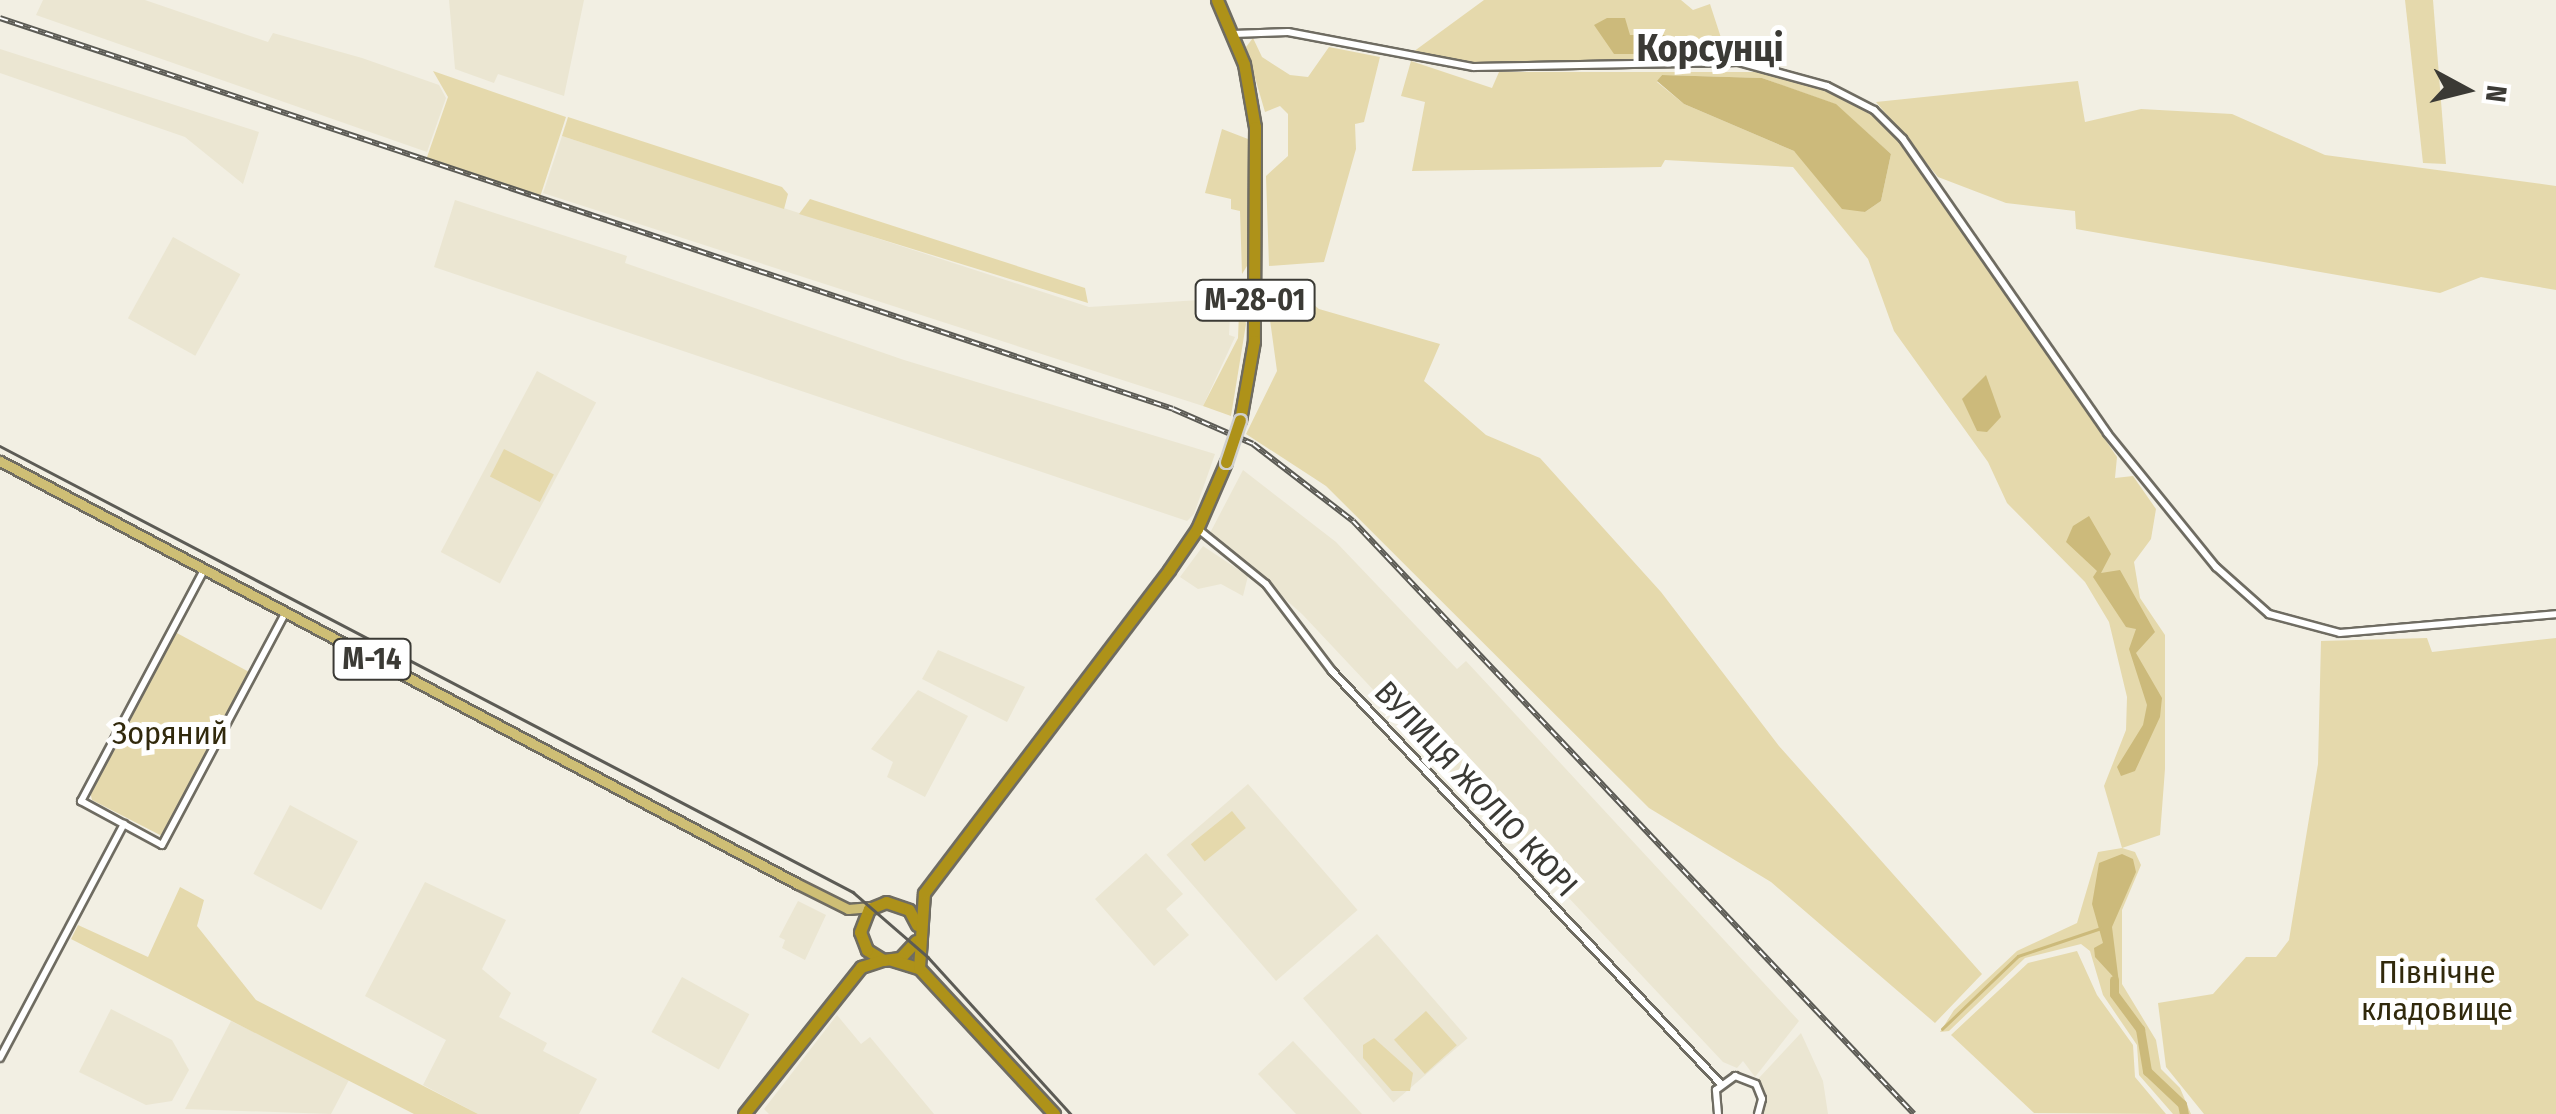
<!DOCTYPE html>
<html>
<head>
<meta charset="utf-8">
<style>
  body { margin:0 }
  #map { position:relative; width:2556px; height:1114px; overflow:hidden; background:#f2efe3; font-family:"Fira Sans Condensed",sans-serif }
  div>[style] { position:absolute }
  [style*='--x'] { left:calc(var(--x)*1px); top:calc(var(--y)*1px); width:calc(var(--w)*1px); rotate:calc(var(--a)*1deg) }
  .built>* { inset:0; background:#ebe6d2; transform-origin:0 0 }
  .green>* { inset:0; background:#e5d9ac; transform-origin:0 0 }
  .water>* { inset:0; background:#ccba7b }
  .stream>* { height:2.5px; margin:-1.25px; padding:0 1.25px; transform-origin:1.25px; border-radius:1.25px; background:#ccba7b }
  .river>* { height:9px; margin:-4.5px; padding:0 4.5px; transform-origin:4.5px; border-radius:4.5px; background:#ccba7b }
  .roads { filter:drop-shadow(2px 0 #6f6c62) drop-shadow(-2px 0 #6f6c62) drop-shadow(0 2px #6f6c62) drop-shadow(0 -2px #6f6c62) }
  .minor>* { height:6px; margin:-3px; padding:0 3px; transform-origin:3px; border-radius:3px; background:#fff }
  .major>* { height:9px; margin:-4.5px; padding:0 4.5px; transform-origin:4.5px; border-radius:4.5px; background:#cebe75 }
  .highway>* { height:11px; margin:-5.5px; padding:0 5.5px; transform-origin:5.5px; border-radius:5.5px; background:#ae9219 }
  .tram>* { height:2.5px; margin:-1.25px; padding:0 1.25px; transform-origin:1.25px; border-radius:1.25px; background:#5c5b55 }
  .rail>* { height:6px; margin-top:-3px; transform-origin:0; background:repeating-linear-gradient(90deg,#fff 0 8px,#5c5b55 0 16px); box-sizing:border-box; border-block:2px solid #5c5b55 }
  .bridges { filter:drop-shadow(2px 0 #d0d0cf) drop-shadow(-2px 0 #d0d0cf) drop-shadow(0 2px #d0d0cf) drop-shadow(0 -2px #d0d0cf) }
  .highway-bridge>* { height:11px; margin:-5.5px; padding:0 5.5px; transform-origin:5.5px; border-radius:5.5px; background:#ae9219 }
  span { translate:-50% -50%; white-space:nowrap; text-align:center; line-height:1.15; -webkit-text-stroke:10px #fff; paint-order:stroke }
  .shield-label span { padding:2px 8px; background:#fff; border:2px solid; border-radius:8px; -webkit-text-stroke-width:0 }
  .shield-label { font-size:30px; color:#3b3a35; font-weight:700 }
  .park-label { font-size:32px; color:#31290c }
  .street-label { font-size:32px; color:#3b3a35 }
  .quarter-label { font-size:38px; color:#3b3a35; font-weight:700 }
  .north { position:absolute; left:2416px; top:40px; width:100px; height:100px; -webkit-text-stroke:8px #fff; paint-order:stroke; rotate:97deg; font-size:28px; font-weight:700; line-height:40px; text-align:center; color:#3b3a35 }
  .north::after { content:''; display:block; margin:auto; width:35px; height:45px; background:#3b3a35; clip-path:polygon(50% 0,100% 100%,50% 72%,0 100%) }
</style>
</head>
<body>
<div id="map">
  <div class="built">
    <i style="clip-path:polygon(43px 0,145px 0,268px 42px,273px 33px,362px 58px,439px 85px,446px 98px,427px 152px,36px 15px)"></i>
    <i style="clip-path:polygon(449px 0,584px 0,564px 96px,498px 74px,494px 83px,455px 69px)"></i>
    <i style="clip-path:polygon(0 49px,259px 132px,243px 184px,185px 137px,0 73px)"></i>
    <i style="clip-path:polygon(562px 136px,1089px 307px,1231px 298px,1229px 335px,1235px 337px,1203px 406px,543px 193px)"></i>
    <i style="clip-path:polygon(455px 200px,627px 256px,625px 263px,904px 360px,1215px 454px,1194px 514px,1187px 521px,434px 267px)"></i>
    <i style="left:173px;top:237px;width:77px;height:93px;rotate:29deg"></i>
    <i style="left:537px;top:371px;width:67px;height:205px;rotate:28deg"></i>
    <i style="clip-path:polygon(1243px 470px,1336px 542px,1457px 669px,1466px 661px,1799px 1021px,1755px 1077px,1743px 1061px,1737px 1068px,1723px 1062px,1302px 614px,1210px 533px)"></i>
    <i style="clip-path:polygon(1203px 546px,1248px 576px,1243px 596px,1221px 584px,1198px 589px,1180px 577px)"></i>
    <i style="clip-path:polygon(938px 650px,1025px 687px,1007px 722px,922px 679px)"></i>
    <i style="clip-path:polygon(918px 690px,968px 716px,925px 797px,887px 777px,893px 762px,871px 749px)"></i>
    <i style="left:1248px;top:784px;width:167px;height:108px;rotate:49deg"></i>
    <i style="left:290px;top:805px;width:77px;height:78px;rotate:28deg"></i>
    <i style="clip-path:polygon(1146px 853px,1183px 894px,1166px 909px,1189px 935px,1154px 966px,1095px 899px)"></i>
    <i style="clip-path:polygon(425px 882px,506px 920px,482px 969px,511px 993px,499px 1017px,547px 1043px,543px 1051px,597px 1079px,579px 1114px,478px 1114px,423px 1085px,446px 1040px,365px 996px)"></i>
    <i style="clip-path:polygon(798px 901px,826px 915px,805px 960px,782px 948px,785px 940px,779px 937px)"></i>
    <i style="left:1377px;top:934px;width:138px;height:98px;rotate:49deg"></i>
    <i style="left:682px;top:977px;width:77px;height:63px;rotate:29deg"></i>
    <i style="clip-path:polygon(111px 1009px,172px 1040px,189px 1070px,172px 1101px,146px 1105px,79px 1072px)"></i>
    <i style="clip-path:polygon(837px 1015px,861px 1044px,870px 1037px,934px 1114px,769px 1114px,764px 1109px)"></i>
    <i style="clip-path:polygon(231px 1021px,350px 1078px,331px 1114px,185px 1109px)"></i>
    <i style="clip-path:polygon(1801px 1033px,1823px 1081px,1828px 1114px,1763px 1114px,1766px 1096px,1757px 1080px)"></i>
    <i style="clip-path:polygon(1293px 1041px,1362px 1114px,1296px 1114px,1258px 1074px)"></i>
  </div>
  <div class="green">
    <i style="clip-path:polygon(1484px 0,1681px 0,1693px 10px,1710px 4px,1725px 50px,1661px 61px,1474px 63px,1413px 52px)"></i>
    <i style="clip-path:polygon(2405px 0,2433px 0,2446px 164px,2423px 163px)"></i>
    <i style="clip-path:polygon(1253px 38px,1262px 57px,1290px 75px,1308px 77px,1329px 47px,1380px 57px,1364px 122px,1355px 124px,1356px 149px,1324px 262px,1269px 266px,1266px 176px,1288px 156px,1288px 114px,1280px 106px,1265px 112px,1246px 47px)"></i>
    <i style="clip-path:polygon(evenodd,1411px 61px,1492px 88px,1499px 72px,1774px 72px,1843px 97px,1879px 120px,1915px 159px,2117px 457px,2115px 478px,2133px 476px,2156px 509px,2151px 539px,2134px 562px,2140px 598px,2165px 635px,2165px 769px,2160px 835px,2122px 848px,2135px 852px,2141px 865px,2122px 910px,2122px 984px,2156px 1040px,2161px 1069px,2180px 1088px,2191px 1114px,2173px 1114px,2139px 1075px,2137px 1045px,2103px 995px,2090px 951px,2081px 944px,2025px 958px,1949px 1031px,1940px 1032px,1954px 1010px,2017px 951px,2077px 923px,2098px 852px,2122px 848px,2104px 786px,2126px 730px,2127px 697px,2109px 622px,2085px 582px,2007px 503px,1988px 462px,1894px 331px,1868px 259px,1793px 167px,1665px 160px,1661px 167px,1412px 171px,1425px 102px,1401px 96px,1411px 61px,1662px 75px,1762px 78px,1835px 104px,1891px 154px,1881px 201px,1865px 212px,1855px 209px,1794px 151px,1684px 104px,1657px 82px,1662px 75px)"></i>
    <i style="clip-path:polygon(433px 71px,566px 117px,540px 197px,426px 160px,448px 97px)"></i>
    <i style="clip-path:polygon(2078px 81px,2085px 122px,2141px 109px,2232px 114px,2325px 155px,2556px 186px,2556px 290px,2481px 277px,2440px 293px,2076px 229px,2075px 211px,2006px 203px,1938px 177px,1876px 102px)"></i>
    <i style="clip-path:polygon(568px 117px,782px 187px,788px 194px,784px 209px,562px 136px)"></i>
    <i style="clip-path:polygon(1222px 129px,1248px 139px,1247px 266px,1242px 274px,1240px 211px,1231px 209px,1231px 199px,1205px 193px)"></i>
    <i style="clip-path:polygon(810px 199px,1085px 288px,1088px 303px,799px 214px)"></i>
    <i style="clip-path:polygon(1283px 280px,1319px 309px,1440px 344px,1424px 381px,1486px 435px,1540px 458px,1661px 592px,1779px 746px,1982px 974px,1935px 1023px,1771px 882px,1649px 808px,1326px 486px,1246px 434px,1277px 371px,1266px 291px)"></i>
    <i style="clip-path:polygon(1240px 287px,1246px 324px,1231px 416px,1203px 406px,1238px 338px)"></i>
    <i style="left:504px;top:449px;width:56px;height:31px;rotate:27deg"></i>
    <i style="clip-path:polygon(175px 632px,251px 673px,162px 836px,92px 800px,90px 792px)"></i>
    <i style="clip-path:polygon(2427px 638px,2432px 652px,2556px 638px,2556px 1114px,2204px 1114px,2166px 1067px,2158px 1003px,2213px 994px,2246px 957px,2276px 957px,2289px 940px,2318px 764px,2321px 641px)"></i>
    <i style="left:1232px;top:811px;width:22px;height:53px;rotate:51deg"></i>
    <i style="clip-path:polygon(180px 887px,204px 900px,197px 926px,256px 1000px,478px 1114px,414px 1114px,71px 939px,78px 925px,148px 957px)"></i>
    <i style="clip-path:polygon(2077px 951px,2097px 995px,2133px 1045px,2135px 1077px,2166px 1114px,2034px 1113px,1951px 1035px,2028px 963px)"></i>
    <i style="left:1426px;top:1011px;width:46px;height:43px;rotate:48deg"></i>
    <i style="clip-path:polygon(1374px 1038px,1413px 1073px,1410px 1091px,1392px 1091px,1363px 1058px,1363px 1045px)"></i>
  </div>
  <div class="water">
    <i style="clip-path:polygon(1607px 18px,1625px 18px,1630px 35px,1665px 35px,1684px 54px,1614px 54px,1594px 25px)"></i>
    <i style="clip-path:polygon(1662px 75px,1762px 78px,1836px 104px,1891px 154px,1881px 201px,1865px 212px,1842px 209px,1794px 151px,1684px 104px,1657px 81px)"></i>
    <i style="clip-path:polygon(1986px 375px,2001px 417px,1987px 432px,1977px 431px,1962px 399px)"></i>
    <i style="clip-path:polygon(2089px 516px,2111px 554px,2101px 573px,2120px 570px,2155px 632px,2136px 653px,2162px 698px,2160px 717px,2135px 771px,2121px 776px,2117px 767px,2143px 725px,2147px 705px,2129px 649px,2136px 629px,2126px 627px,2093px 577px,2097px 571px,2066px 542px,2073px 526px)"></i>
    <i style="clip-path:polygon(2122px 854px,2133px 859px,2136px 872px,2112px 927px,2119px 983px,2095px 957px,2094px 948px,2103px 943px,2092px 904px,2099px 863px)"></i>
  </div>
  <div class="stream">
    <i style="--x:1942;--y:1029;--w:105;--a:-43.8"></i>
    <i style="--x:2018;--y:956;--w:88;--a:-18.6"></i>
  </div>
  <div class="river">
    <i style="--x:2114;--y:980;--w:14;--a:90"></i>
    <i style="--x:2114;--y:994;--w:44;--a:53.4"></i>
    <i style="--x:2140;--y:1029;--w:43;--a:80.5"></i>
    <i style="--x:2147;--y:1071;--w:48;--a:43.3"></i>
    <i style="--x:2182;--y:1104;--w:10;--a:79"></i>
  </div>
  <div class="roads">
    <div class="minor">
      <i style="--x:1233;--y:34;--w:55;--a:-2.1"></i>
      <i style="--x:1288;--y:32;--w:189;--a:10.7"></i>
      <i style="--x:1474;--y:67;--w:265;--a:-1.1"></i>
      <i style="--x:1739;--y:62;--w:91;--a:15.3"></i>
      <i style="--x:1827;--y:86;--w:53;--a:27.1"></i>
      <i style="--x:1874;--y:110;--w:41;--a:45"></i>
      <i style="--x:1903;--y:139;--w:358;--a:55.2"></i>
      <i style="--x:2107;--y:433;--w:173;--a:50.9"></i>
      <i style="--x:2216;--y:567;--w:71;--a:41.6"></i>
      <i style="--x:2269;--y:614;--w:73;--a:15"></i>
      <i style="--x:2340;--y:633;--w:217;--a:-5"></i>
      <i style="--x:1198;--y:529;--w:87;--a:39"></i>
      <i style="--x:1266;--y:584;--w:109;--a:52.8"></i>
      <i style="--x:1332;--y:671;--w:566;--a:46.72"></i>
      <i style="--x:204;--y:570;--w:262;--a:118"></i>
      <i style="--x:81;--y:801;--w:92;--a:28.5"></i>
      <i style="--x:162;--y:845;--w:264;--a:-62"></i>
      <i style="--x:0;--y:1058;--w:265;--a:-62.1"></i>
      <i style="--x:1718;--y:1114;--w:24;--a:-95"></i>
      <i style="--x:1716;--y:1090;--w:24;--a:-36"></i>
      <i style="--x:1735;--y:1076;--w:22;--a:21"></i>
      <i style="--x:1756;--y:1084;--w:16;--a:68"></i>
      <i style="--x:1762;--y:1099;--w:16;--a:105"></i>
    </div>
    <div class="major">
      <i style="--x:0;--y:461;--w:903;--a:27.93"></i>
      <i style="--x:798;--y:884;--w:56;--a:26.6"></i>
      <i style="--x:848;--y:909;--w:23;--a:-5"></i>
    </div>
    <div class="highway">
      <i style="--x:1217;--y:0;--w:69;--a:67.1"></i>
      <i style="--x:1244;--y:64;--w:64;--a:80.1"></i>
      <i style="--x:1255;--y:127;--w:214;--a:90.3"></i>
      <i style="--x:1254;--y:341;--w:80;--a:100"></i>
      <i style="--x:916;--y:941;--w:23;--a:133"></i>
      <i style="--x:900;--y:958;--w:17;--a:173"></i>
      <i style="--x:883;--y:960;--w:19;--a:-148"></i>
      <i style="--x:867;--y:950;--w:19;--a:-111"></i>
      <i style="--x:860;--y:932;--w:25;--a:-69"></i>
      <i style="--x:869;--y:909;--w:18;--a:-22"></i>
      <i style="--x:886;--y:902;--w:24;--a:19"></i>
      <i style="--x:909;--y:910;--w:17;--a:62"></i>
      <i style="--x:892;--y:960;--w:28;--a:17"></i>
      <i style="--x:919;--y:968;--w:199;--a:47.2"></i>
      <i style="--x:919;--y:968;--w:75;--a:-86.2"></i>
      <i style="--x:924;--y:893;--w:405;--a:-52.8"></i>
      <i style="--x:1169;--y:570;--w:50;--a:-55.7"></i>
      <i style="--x:1197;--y:529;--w:73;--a:-66.6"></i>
      <i style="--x:744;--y:1114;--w:188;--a:-51.5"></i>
      <i style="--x:861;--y:967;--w:23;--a:-18"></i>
    </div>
  </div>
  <div class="tram">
    <i style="--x:0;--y:446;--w:963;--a:27.6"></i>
    <i style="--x:853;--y:892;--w:99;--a:40.9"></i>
    <i style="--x:928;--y:957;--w:212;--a:47.7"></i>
  </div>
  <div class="rail">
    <i style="--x:0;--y:18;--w:1236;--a:18.43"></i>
    <i style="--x:1173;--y:409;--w:87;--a:23.6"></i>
    <i style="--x:1253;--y:444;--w:126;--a:37.6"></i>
    <i style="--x:1353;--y:521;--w:816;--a:46.59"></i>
  </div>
  <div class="bridges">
    <div class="highway-bridge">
      <i style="--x:1226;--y:462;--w:44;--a:-71.6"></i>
    </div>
  </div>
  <div class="shield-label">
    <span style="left:1255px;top:300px">М-28-01</span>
    <span style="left:372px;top:659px">М-14</span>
  </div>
  <div class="park-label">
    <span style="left:170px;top:733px">Зоряний</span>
    <span style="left:2437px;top:991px">Північне<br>кладовище</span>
  </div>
  <div class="street-label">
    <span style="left:1476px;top:789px;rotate:47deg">ВУЛИЦЯ ЖОЛІО КЮРІ</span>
  </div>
  <div class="quarter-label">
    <span style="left:1710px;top:49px">Корсунці</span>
  </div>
  <div class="north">N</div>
</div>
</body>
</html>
